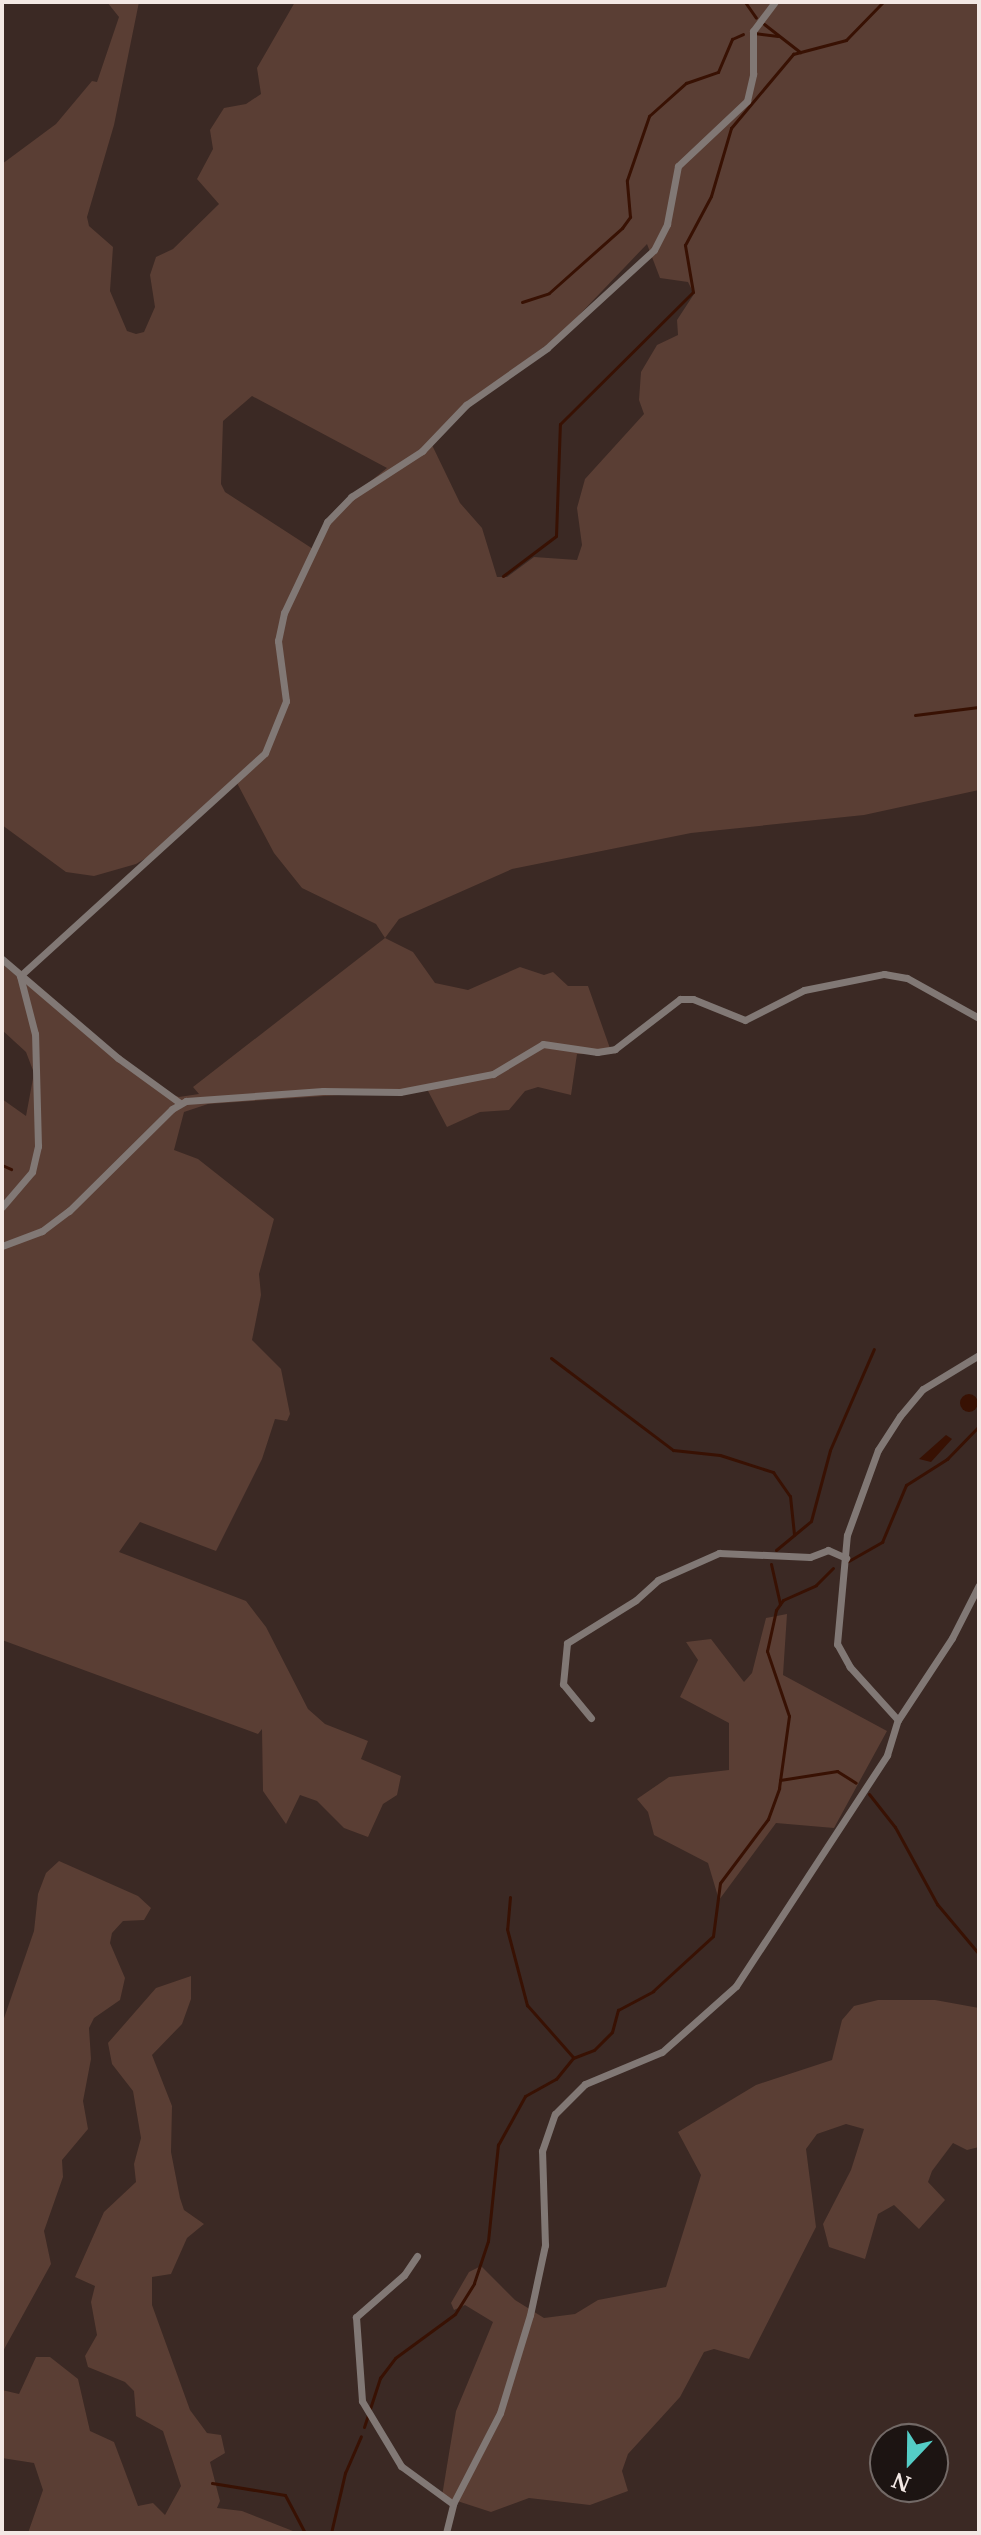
<!DOCTYPE html>
<html>
<head>
<meta charset="utf-8">
<style>
  body { margin:0 }
  #map { position:relative; width:981px; height:2535px; overflow:hidden; background:#3b2924; font-family:"Noto Serif",serif }
  div>[style] { position:absolute }
  [style*='--x'] { left:calc(var(--x)*1px); top:calc(var(--y)*1px); width:calc(var(--w)*1px); rotate:calc(var(--a)*1deg) }
  .green>* { inset:0; background:#5a3e34 }
  .water>* { inset:0; background:#381103 }
  .round { border-radius:50% }
  .stream>* { height:3px; margin:-1.5px; padding:0 1.5px; transform-origin:1.5px; border-radius:1.5px; background:#381103 }
  .minor>* { height:7px; margin:-3.5px; padding:0 3.5px; transform-origin:3.5px; border-radius:3.5px; background:#817875 }
  span { translate:-50% -50%; white-space:nowrap; text-align:center; line-height:1.15; -webkit-text-stroke:6px #1c1412; paint-order:stroke }
  .frame { position:absolute; inset:0; border:4px solid #f3e8e4; pointer-events:none }
  .north { position:absolute; left:869px; top:2423px; width:80px; height:80px; box-sizing:border-box; background:#1c1412; border:2px solid #726966; border-radius:50%; rotate:202deg; font-size:22px; font-weight:700; line-height:32px; text-align:center; color:#f3e8e4 }
  .north::after { content:''; display:block; margin:auto; width:28px; height:36px; background:#54cdc6; clip-path:polygon(50% 0,100% 100%,50% 72%,0 100%) }
</style>
</head>
<body>
<div id="map">
  <div class="green">
    <i style="clip-path:polygon(evenodd,107px 2px,139px 2px,114px 125px,87px 217px,89px 226px,113px 247px,110px 291px,127px 331px,136px 334px,144px 332px,155px 307px,150px 275px,156px 257px,173px 249px,219px 204px,197px 179px,213px 149px,210px 130px,224px 108px,246px 104px,261px 94px,257px 68px,295px 2px,979px 2px,979px 790px,864px 815px,691px 833px,512px 869px,399px 919px,385px 938px,413px 952px,435px 983px,468px 990px,520px 967px,544px 975px,553px 972px,568px 986px,588px 986px,612px 1054px,577px 1054px,571px 1095px,538px 1087px,525px 1091px,509px 1110px,480px 1112px,447px 1127px,427px 1089px,208px 1104px,184px 1112px,174px 1150px,198px 1159px,274px 1219px,259px 1274px,261px 1295px,252px 1340px,281px 1369px,290px 1414px,287px 1421px,275px 1419px,262px 1459px,216px 1551px,140px 1522px,119px 1552px,246px 1601px,266px 1627px,308px 1709px,325px 1724px,368px 1741px,361px 1759px,401px 1776px,397px 1795px,383px 1804px,368px 1837px,344px 1828px,317px 1801px,300px 1795px,286px 1824px,263px 1791px,262px 1729px,258px 1734px,2px 1640px,2px 1099px,26px 1116px,34px 1073px,26px 1052px,2px 1030px,2px 964px,156px 1089px,179px 1097px,199px 1094px,193px 1087px,385px 938px,376px 924px,302px 888px,274px 853px,237px 783px,163px 848px,136px 864px,94px 876px,66px 872px,2px 825px,2px 164px,56px 124px,92px 81px,97px 82px,119px 17px,107px 2px,647px 244px,660px 278px,688px 282px,694px 294px,677px 320px,678px 335px,657px 345px,641px 372px,639px 400px,644px 414px,585px 479px,577px 508px,582px 545px,577px 560px,534px 557px,507px 577px,497px 577px,482px 528px,460px 503px,432px 445px,480px 394px,560px 335px,647px 244px,107px 2px,252px 396px,387px 468px,334px 511px,313px 549px,225px 492px,221px 484px,223px 421px,252px 396px)"></i>
    <i style="clip-path:polygon(787px 1614px,783px 1675px,887px 1731px,834px 1828px,776px 1823px,719px 1900px,708px 1863px,654px 1835px,648px 1812px,637px 1799px,669px 1777px,729px 1770px,729px 1723px,680px 1697px,698px 1660px,686px 1642px,711px 1639px,744px 1682px,752px 1673px,766px 1618px)"></i>
    <i style="clip-path:polygon(59px 1861px,138px 1896px,151px 1908px,144px 1920px,123px 1921px,112px 1933px,110px 1943px,125px 1978px,120px 2000px,94px 2018px,89px 2028px,91px 2059px,83px 2101px,88px 2129px,62px 2160px,63px 2177px,44px 2231px,51px 2264px,2px 2353px,2px 2024px,34px 1931px,38px 1894px,46px 1873px)"></i>
    <i style="clip-path:polygon(191px 1976px,191px 1999px,182px 2024px,152px 2055px,172px 2106px,171px 2152px,180px 2198px,184px 2210px,204px 2224px,187px 2238px,171px 2274px,152px 2277px,152px 2305px,190px 2410px,207px 2433px,221px 2435px,225px 2453px,210px 2462px,220px 2501px,217px 2508px,242px 2511px,298px 2533px,28px 2533px,43px 2490px,34px 2463px,2px 2458px,2px 2390px,19px 2394px,36px 2357px,50px 2357px,78px 2379px,90px 2431px,114px 2442px,138px 2506px,153px 2503px,165px 2515px,181px 2486px,163px 2431px,136px 2416px,134px 2391px,125px 2382px,88px 2367px,85px 2356px,97px 2335px,91px 2302px,95px 2286px,75px 2277px,104px 2212px,136px 2182px,134px 2164px,141px 2138px,133px 2091px,112px 2064px,108px 2043px,156px 1988px)"></i>
    <i style="clip-path:polygon(878px 2000px,935px 2000px,979px 2008px,979px 2147px,967px 2150px,953px 2143px,932px 2171px,928px 2182px,945px 2200px,919px 2229px,894px 2205px,878px 2214px,865px 2259px,829px 2247px,823px 2224px,851px 2170px,864px 2129px,846px 2124px,817px 2134px,806px 2149px,816px 2227px,749px 2359px,714px 2349px,704px 2352px,680px 2397px,628px 2454px,622px 2471px,628px 2491px,590px 2505px,529px 2498px,491px 2512px,442px 2496px,456px 2411px,493px 2322px,465px 2305px,454px 2310px,451px 2303px,469px 2272px,481px 2266px,515px 2300px,544px 2318px,575px 2314px,598px 2300px,666px 2287px,701px 2175px,678px 2132px,756px 2085px,832px 2060px,842px 2020px,854px 2006px)"></i>
  </div>
  <div class="water">
    <i class="round" style="left:960px;top:1394px;width:18px;height:18px"></i>
    <i style="clip-path:polygon(946px 1435px,952px 1439px,931px 1462px,919px 1459px)"></i>
  </div>
  <div class="stream">
    <i style="--x:745;--y:2;--w:19;--a:55"></i>
    <i style="--x:764;--y:24;--w:46;--a:37.9"></i>
    <i style="--x:754;--y:33;--w:24;--a:7"></i>
    <i style="--x:522;--y:302;--w:28;--a:-18"></i>
    <i style="--x:549;--y:293;--w:98;--a:-41.7"></i>
    <i style="--x:622;--y:228;--w:14;--a:-54"></i>
    <i style="--x:630;--y:217;--w:37;--a:-95"></i>
    <i style="--x:627;--y:180;--w:68;--a:-71"></i>
    <i style="--x:649;--y:116;--w:50;--a:-41.7"></i>
    <i style="--x:686;--y:83;--w:34;--a:-19"></i>
    <i style="--x:718;--y:72;--w:36;--a:-67"></i>
    <i style="--x:732;--y:39;--w:12;--a:-24"></i>
    <i style="--x:503;--y:576;--w:66;--a:-37"></i>
    <i style="--x:556;--y:536;--w:112;--a:-88"></i>
    <i style="--x:560;--y:424;--w:187;--a:-44.8"></i>
    <i style="--x:693;--y:292;--w:48;--a:-99.7"></i>
    <i style="--x:685;--y:245;--w:55;--a:-62"></i>
    <i style="--x:711;--y:196;--w:71;--a:-73.6"></i>
    <i style="--x:731;--y:128;--w:97;--a:-50"></i>
    <i style="--x:793;--y:54;--w:55;--a:-14.8"></i>
    <i style="--x:846;--y:40;--w:53;--a:-45.8"></i>
    <i style="--x:915;--y:715;--w:64;--a:-7.1"></i>
    <i style="--x:2;--y:1165;--w:10;--a:24"></i>
    <i style="--x:551;--y:1358;--w:153;--a:37"></i>
    <i style="--x:673;--y:1450;--w:47;--a:6.1"></i>
    <i style="--x:720;--y:1455;--w:56;--a:17.8"></i>
    <i style="--x:773;--y:1472;--w:29;--a:55"></i>
    <i style="--x:790;--y:1496;--w:39;--a:84"></i>
    <i style="--x:776;--y:1550;--w:45;--a:-39.6"></i>
    <i style="--x:811;--y:1521;--w:73;--a:-75"></i>
    <i style="--x:830;--y:1450;--w:110;--a:-66.5"></i>
    <i style="--x:845;--y:1563;--w:43;--a:-29.6"></i>
    <i style="--x:882;--y:1542;--w:62;--a:-67.2"></i>
    <i style="--x:906;--y:1485;--w:49;--a:-32.4"></i>
    <i style="--x:947;--y:1459;--w:46;--a:-45.9"></i>
    <i style="--x:771;--y:1564;--w:41;--a:77.3"></i>
    <i style="--x:780;--y:1780;--w:58;--a:-9"></i>
    <i style="--x:837;--y:1771;--w:22;--a:32"></i>
    <i style="--x:869;--y:1794;--w:42;--a:51.8"></i>
    <i style="--x:895;--y:1827;--w:88;--a:61.4"></i>
    <i style="--x:937;--y:1904;--w:65;--a:50"></i>
    <i style="--x:510;--y:1897;--w:32;--a:95"></i>
    <i style="--x:507;--y:1929;--w:79;--a:75.3"></i>
    <i style="--x:527;--y:2005;--w:69;--a:48.5"></i>
    <i style="--x:364;--y:2427;--w:52;--a:-71.9"></i>
    <i style="--x:380;--y:2378;--w:25;--a:-53"></i>
    <i style="--x:395;--y:2358;--w:74;--a:-36.3"></i>
    <i style="--x:455;--y:2314;--w:36;--a:-58"></i>
    <i style="--x:474;--y:2283;--w:44;--a:-71.6"></i>
    <i style="--x:488;--y:2241;--w:97;--a:-84.1"></i>
    <i style="--x:498;--y:2145;--w:56;--a:-61.1"></i>
    <i style="--x:525;--y:2096;--w:35;--a:-29"></i>
    <i style="--x:556;--y:2079;--w:27;--a:-51"></i>
    <i style="--x:573;--y:2058;--w:22;--a:-21"></i>
    <i style="--x:594;--y:2050;--w:25;--a:-45"></i>
    <i style="--x:612;--y:2032;--w:23;--a:-75"></i>
    <i style="--x:618;--y:2010;--w:40;--a:-28"></i>
    <i style="--x:653;--y:1991;--w:81;--a:-42.5"></i>
    <i style="--x:713;--y:1936;--w:53;--a:-82.5"></i>
    <i style="--x:720;--y:1883;--w:80;--a:-53.1"></i>
    <i style="--x:768;--y:1819;--w:33;--a:-70"></i>
    <i style="--x:779;--y:1788;--w:73;--a:-82.1"></i>
    <i style="--x:789;--y:1716;--w:69;--a:-108.7"></i>
    <i style="--x:767;--y:1651;--w:42;--a:-77.6"></i>
    <i style="--x:776;--y:1610;--w:12;--a:-55"></i>
    <i style="--x:783;--y:1600;--w:36;--a:-24"></i>
    <i style="--x:816;--y:1585;--w:24;--a:-45"></i>
    <i style="--x:212;--y:2483;--w:74;--a:9.3"></i>
    <i style="--x:285;--y:2495;--w:43;--a:62.2"></i>
    <i style="--x:331;--y:2533;--w:62;--a:-76.9"></i>
    <i style="--x:345;--y:2473;--w:40;--a:-66.6"></i>
  </div>
  <div class="minor">
    <i style="--x:2;--y:959;--w:153;--a:40.5"></i>
    <i style="--x:118;--y:1058;--w:77;--a:36"></i>
    <i style="--x:2;--y:1207;--w:46;--a:-49.4"></i>
    <i style="--x:32;--y:1172;--w:27;--a:-77"></i>
    <i style="--x:38;--y:1146;--w:112;--a:-91.5"></i>
    <i style="--x:35;--y:1034;--w:60;--a:-104.5"></i>
    <i style="--x:20;--y:976;--w:331;--a:-42.3"></i>
    <i style="--x:265;--y:753;--w:56;--a:-68"></i>
    <i style="--x:286;--y:701;--w:61;--a:-97.6"></i>
    <i style="--x:278;--y:641;--w:29;--a:-78"></i>
    <i style="--x:284;--y:613;--w:101;--a:-64.7"></i>
    <i style="--x:327;--y:522;--w:35;--a:-46"></i>
    <i style="--x:351;--y:497;--w:85;--a:-32.9"></i>
    <i style="--x:422;--y:451;--w:64;--a:-46.3"></i>
    <i style="--x:466;--y:405;--w:99;--a:-35.1"></i>
    <i style="--x:547;--y:348;--w:145;--a:-42.5"></i>
    <i style="--x:654;--y:250;--w:29;--a:-63"></i>
    <i style="--x:667;--y:224;--w:59;--a:-79.3"></i>
    <i style="--x:678;--y:166;--w:95;--a:-43.3"></i>
    <i style="--x:747;--y:101;--w:28;--a:-77"></i>
    <i style="--x:753;--y:74;--w:43;--a:-90"></i>
    <i style="--x:753;--y:31;--w:36;--a:-53"></i>
    <i style="--x:2;--y:1246;--w:43;--a:-20.6"></i>
    <i style="--x:42;--y:1231;--w:34;--a:-37"></i>
    <i style="--x:69;--y:1211;--w:145;--a:-44.7"></i>
    <i style="--x:172;--y:1109;--w:16;--a:-30"></i>
    <i style="--x:186;--y:1101;--w:137;--a:-4.2"></i>
    <i style="--x:323;--y:1091;--w:77;--a:0.7"></i>
    <i style="--x:400;--y:1092;--w:95;--a:-11"></i>
    <i style="--x:493;--y:1074;--w:58;--a:-31"></i>
    <i style="--x:543;--y:1044;--w:55;--a:8.4"></i>
    <i style="--x:597;--y:1052;--w:18;--a:-9"></i>
    <i style="--x:615;--y:1049;--w:82;--a:-37.6"></i>
    <i style="--x:680;--y:999;--w:13;--a:0"></i>
    <i style="--x:693;--y:999;--w:56;--a:22"></i>
    <i style="--x:745;--y:1020;--w:66;--a:-27"></i>
    <i style="--x:804;--y:990;--w:82;--a:-11.3"></i>
    <i style="--x:884;--y:974;--w:23;--a:10"></i>
    <i style="--x:907;--y:978;--w:82;--a:29.1"></i>
    <i style="--x:591;--y:1718;--w:44;--a:-129.5"></i>
    <i style="--x:563;--y:1684;--w:41;--a:-84.4"></i>
    <i style="--x:567;--y:1643;--w:81;--a:-31.9"></i>
    <i style="--x:636;--y:1600;--w:30;--a:-42"></i>
    <i style="--x:658;--y:1580;--w:67;--a:-23.9"></i>
    <i style="--x:719;--y:1553;--w:91;--a:2.5"></i>
    <i style="--x:810;--y:1557;--w:19;--a:-21"></i>
    <i style="--x:828;--y:1550;--w:20;--a:24"></i>
    <i style="--x:898;--y:1720;--w:98;--a:-56.6"></i>
    <i style="--x:952;--y:1638;--w:59;--a:-63"></i>
    <i style="--x:417;--y:2256;--w:23;--a:124"></i>
    <i style="--x:404;--y:2275;--w:64;--a:138.8"></i>
    <i style="--x:356;--y:2317;--w:84;--a:85.9"></i>
    <i style="--x:362;--y:2401;--w:76;--a:59"></i>
    <i style="--x:401;--y:2466;--w:64;--a:36.2"></i>
    <i style="--x:446;--y:2533;--w:30;--a:-76"></i>
    <i style="--x:453;--y:2504;--w:102;--a:-62.7"></i>
    <i style="--x:500;--y:2413;--w:102;--a:-73"></i>
    <i style="--x:530;--y:2315;--w:72;--a:-77.9"></i>
    <i style="--x:545;--y:2245;--w:94;--a:-91.8"></i>
    <i style="--x:542;--y:2151;--w:39;--a:-71"></i>
    <i style="--x:555;--y:2114;--w:42;--a:-45"></i>
    <i style="--x:585;--y:2084;--w:83;--a:-22.6"></i>
    <i style="--x:662;--y:2052;--w:99;--a:-41.7"></i>
    <i style="--x:736;--y:1986;--w:276;--a:-56.8"></i>
    <i style="--x:887;--y:1755;--w:37;--a:-73"></i>
    <i style="--x:898;--y:1720;--w:72;--a:-132.2"></i>
    <i style="--x:850;--y:1667;--w:26;--a:-119"></i>
    <i style="--x:837;--y:1644;--w:109;--a:-84.8"></i>
    <i style="--x:847;--y:1535;--w:90;--a:-70"></i>
    <i style="--x:878;--y:1450;--w:40;--a:-57.1"></i>
    <i style="--x:900;--y:1416;--w:35;--a:-50"></i>
    <i style="--x:923;--y:1389;--w:66;--a:-31.3"></i>
  </div>
  <div class="frame"></div>
  <div class="north">N</div>
</div>
</body>
</html>
